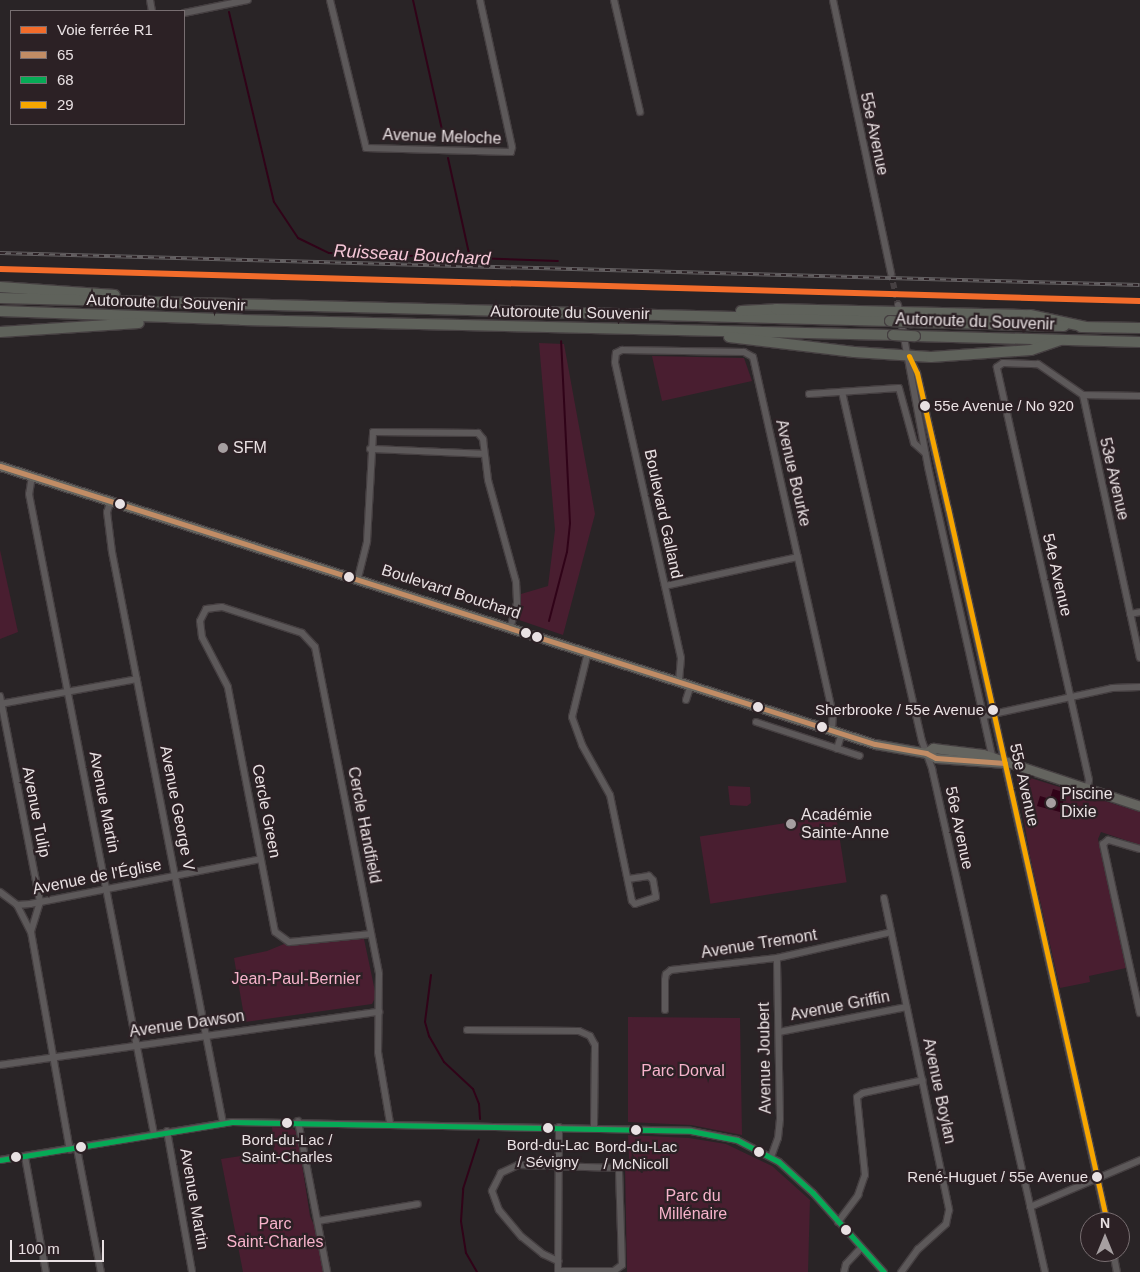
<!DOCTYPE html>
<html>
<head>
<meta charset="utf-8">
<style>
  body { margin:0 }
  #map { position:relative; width:1140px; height:1272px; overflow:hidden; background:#292426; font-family:Helvetica,sans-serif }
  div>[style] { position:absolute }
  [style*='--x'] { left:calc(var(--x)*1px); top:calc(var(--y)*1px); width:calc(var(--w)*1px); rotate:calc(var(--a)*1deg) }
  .green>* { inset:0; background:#491e30; transform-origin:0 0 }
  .water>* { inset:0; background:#300318 }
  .stream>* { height:2px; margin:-1px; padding:0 1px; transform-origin:1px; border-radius:1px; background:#300318 }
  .minor-tunnel>* { height:6px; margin-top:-3px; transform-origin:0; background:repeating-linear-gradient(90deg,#464042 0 6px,transparent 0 9px) }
  .roads { filter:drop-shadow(1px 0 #453f41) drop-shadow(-1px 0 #453f41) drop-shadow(0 1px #453f41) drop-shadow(0 -1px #453f41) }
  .minor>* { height:6px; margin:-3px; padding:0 3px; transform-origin:3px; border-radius:3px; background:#5d595a }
  .major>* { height:9px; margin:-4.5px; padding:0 4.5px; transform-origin:4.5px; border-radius:4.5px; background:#64645f }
  .highway>* { height:10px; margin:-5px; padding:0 5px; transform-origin:5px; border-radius:5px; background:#5f625b }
  .rail>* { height:4px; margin-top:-2px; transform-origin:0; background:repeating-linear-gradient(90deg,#2c2125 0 5.5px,#646062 0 11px); box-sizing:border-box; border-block:1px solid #646062 }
  .bridges { filter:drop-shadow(1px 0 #453f41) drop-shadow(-1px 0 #453f41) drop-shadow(0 1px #453f41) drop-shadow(0 -1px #453f41) }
  .highway-bridge>* { height:10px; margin:-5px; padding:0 5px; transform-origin:5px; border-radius:5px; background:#5f625b }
  .bus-1>* { height:5px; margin:-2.5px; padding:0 2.5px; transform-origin:2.5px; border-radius:2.5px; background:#c18c65 }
  .bus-2>* { height:5px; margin:-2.5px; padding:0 2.5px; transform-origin:2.5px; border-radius:2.5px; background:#06aa56 }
  .bus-3>* { height:5px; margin:-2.5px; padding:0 2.5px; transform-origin:2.5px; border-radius:2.5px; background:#f7a600 }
  .rail-1>* { height:6px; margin:-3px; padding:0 3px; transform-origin:3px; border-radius:3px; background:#f36c2b }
  .dots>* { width:14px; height:14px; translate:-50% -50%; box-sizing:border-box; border:2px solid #2c2125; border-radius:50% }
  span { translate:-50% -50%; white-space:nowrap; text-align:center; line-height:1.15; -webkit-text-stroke:4.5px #2c2125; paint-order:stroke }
  .bus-label { font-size:15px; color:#e9e1e3 }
  .left { translate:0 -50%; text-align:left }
  .right { translate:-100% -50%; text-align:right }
  .street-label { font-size:16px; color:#e9e1e3 }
  .poi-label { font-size:16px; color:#e9e1e3 }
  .park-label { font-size:16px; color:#f7b3cb }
  .water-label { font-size:18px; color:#f6c7d7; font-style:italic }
  .legend { position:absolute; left:10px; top:10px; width:175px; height:115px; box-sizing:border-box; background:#2c2125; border:1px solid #786e71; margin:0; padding:6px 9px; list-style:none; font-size:15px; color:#e9e1e3 }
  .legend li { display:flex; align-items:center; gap:10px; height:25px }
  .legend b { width:25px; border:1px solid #786e71 }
  .north { position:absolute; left:1080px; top:1212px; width:50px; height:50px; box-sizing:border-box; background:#2c2125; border:1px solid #786e71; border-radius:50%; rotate:0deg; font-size:14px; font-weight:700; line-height:20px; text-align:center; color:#e9e1e3 }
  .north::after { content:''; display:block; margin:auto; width:18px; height:22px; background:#a69fa1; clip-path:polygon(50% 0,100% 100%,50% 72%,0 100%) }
  .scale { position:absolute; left:10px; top:1240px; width:94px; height:22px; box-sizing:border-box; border:2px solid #e9e1e3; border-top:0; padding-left:6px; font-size:15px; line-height:18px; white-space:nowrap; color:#e9e1e3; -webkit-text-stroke:4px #2c2125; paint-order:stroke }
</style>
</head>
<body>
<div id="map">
  <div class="green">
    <i style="clip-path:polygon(539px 343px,564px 344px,595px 514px,563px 635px,519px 620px,521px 594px,548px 586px,555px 530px)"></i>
    <i style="clip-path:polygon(652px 356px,744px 358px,752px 381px,662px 401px)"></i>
    <i style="clip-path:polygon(0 550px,18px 632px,0 639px)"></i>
    <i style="clip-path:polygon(1021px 775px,1140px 812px,1140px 845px,1101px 832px,1098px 839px,1126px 968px,1089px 976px,1090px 982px,1060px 988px,1030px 856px,1017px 779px)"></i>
    <i style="clip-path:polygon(728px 786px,750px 787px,751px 803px,747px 806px,730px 805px)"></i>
    <i style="left:836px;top:815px;width:68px;height:138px;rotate:81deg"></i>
    <i style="clip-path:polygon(364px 939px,376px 996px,372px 1004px,245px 1022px,234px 958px,267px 951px,289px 942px)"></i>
    <i style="clip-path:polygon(628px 1017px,740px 1018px,742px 1135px,691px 1125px,628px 1122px)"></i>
    <i style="clip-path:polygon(272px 1127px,292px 1128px,297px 1132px,310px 1216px,317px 1232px,324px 1272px,243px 1272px,221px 1159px,274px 1151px)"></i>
    <i style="clip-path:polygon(628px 1135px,689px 1138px,726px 1144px,772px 1166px,810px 1200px,808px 1272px,627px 1272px,625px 1167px,629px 1159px)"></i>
  </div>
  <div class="water">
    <i style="clip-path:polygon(1053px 789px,1066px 793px,1060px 812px,1037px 806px,1040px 796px,1050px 799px)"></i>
  </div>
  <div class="stream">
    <i style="--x:413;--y:0;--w:147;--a:77.4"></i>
    <i style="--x:229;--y:12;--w:195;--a:76.7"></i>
    <i style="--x:274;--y:202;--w:43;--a:56.3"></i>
    <i style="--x:298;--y:238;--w:34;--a:26"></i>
    <i style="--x:329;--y:253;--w:229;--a:2"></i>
    <i style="--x:448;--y:158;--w:102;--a:77.6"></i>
    <i style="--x:549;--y:621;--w:71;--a:-75.4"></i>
    <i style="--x:567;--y:552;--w:29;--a:-84"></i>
    <i style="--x:570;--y:523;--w:182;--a:-92.8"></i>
    <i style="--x:431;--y:975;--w:47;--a:97.3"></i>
    <i style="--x:425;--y:1022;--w:15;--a:74"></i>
    <i style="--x:429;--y:1036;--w:30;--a:60"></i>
    <i style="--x:444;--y:1062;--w:40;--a:43"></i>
    <i style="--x:473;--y:1089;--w:16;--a:68"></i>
    <i style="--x:479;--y:1104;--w:15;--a:86"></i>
    <i style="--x:477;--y:1272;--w:22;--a:-120"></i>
    <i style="--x:466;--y:1253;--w:32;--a:-99"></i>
    <i style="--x:461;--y:1221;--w:32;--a:-86"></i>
    <i style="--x:463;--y:1189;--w:52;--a:-72.3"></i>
  </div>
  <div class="minor-tunnel">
    <i style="--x:891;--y:274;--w:32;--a:77"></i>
  </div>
  <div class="roads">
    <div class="minor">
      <i style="--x:150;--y:0;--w:11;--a:80"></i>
      <i style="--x:330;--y:0;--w:152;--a:76.3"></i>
      <i style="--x:366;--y:148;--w:145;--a:1.6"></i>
      <i style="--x:511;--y:152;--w:5;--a:-79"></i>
      <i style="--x:512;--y:147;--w:150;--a:-102.3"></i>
      <i style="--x:614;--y:0;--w:115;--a:76.9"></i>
      <i style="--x:833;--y:0;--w:280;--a:78"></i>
      <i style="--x:184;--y:13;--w:65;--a:-11.5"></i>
      <i style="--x:898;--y:305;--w:165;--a:79.5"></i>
      <i style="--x:928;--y:467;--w:299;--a:77.5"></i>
      <i style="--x:909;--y:356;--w:19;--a:65"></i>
      <i style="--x:917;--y:373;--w:139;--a:77.1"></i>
      <i style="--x:948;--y:508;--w:731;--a:77.45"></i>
      <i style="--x:842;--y:392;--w:358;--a:77.1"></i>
      <i style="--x:922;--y:741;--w:30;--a:70"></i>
      <i style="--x:932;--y:769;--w:516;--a:77.34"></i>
      <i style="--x:809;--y:394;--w:90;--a:-3.8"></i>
      <i style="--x:899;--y:388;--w:57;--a:74.7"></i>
      <i style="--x:914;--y:443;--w:15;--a:42"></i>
      <i style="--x:1083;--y:395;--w:269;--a:77.8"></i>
      <i style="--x:370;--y:449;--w:114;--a:2.5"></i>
      <i style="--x:32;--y:476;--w:18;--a:99"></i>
      <i style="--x:29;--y:494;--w:652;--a:78.95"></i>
      <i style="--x:111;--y:500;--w:13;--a:108"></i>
      <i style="--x:107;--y:512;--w:40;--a:82.9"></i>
      <i style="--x:112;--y:552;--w:582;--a:79"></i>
      <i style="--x:358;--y:578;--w:38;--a:-76"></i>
      <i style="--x:367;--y:541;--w:109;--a:-86.8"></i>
      <i style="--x:373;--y:432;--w:105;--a:0.5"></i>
      <i style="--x:478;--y:433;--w:8;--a:50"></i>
      <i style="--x:483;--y:439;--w:41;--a:83"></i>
      <i style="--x:488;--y:480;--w:106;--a:74.6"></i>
      <i style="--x:516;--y:582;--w:21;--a:87"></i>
      <i style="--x:517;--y:603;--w:24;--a:105"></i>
      <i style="--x:665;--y:586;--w:136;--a:-12.3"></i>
      <i style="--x:1130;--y:614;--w:10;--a:-11"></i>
      <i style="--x:588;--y:652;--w:67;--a:103.8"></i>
      <i style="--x:572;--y:717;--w:30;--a:70"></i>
      <i style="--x:582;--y:745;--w:57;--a:60.8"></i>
      <i style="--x:610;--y:795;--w:108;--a:78.3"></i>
      <i style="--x:632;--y:901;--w:4;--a:45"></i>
      <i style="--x:635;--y:904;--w:22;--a:-18"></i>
      <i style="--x:656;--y:897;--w:17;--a:-100"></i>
      <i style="--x:653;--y:880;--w:6;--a:-135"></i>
      <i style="--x:649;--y:876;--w:21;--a:172"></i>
      <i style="--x:679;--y:681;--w:23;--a:-85"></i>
      <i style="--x:681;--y:658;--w:303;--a:-102.6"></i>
      <i style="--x:615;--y:362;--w:9;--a:-84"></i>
      <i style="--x:616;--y:353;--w:7;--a:-27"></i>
      <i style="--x:622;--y:350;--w:122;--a:0.9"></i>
      <i style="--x:744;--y:352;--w:10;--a:29"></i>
      <i style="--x:753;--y:357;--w:366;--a:77.4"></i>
      <i style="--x:833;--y:714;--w:16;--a:94"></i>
      <i style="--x:0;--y:696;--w:210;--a:79"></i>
      <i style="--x:40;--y:902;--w:31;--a:107"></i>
      <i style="--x:686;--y:700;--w:16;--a:-72"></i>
      <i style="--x:0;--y:704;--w:139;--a:-10.3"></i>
      <i style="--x:984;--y:716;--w:131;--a:-12.3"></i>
      <i style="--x:1112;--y:688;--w:28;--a:-2"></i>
      <i style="--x:756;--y:722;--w:109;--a:18.1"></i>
      <i style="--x:837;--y:749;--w:17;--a:-73"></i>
      <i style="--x:1087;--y:789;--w:9;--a:-77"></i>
      <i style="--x:1089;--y:780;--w:423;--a:-102.6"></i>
      <i style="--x:997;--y:367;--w:7;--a:-34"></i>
      <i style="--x:1003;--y:363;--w:35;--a:2"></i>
      <i style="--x:1038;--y:364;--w:55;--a:34.6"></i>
      <i style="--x:1083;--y:395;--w:57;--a:1"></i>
      <i style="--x:1140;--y:849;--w:33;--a:-164"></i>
      <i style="--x:1108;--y:840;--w:6;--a:141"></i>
      <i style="--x:1103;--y:844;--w:173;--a:77.7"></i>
      <i style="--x:0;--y:892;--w:21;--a:37"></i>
      <i style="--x:17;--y:905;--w:13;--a:-4"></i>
      <i style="--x:30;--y:904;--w:235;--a:-11"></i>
      <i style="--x:884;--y:898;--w:319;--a:78.2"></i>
      <i style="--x:949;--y:1210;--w:14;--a:102"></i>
      <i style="--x:946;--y:1224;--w:38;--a:138"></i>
      <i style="--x:918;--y:1249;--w:29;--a:126"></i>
      <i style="--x:17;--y:905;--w:30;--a:63"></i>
      <i style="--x:31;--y:932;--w:221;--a:79.9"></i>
      <i style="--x:371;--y:934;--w:82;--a:174.4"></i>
      <i style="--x:289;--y:942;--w:17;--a:-144"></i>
      <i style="--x:275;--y:932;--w:249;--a:-100.9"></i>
      <i style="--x:228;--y:687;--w:56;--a:-117.5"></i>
      <i style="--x:202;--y:637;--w:16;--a:-97"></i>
      <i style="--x:200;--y:621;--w:13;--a:-63"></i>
      <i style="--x:206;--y:609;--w:16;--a:-7"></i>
      <i style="--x:222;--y:607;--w:84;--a:18"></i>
      <i style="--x:302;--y:633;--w:19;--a:47"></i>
      <i style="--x:315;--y:647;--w:333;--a:78.9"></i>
      <i style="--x:379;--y:974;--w:78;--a:90.7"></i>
      <i style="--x:378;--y:1052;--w:72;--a:80.4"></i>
      <i style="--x:665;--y:1010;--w:30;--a:-90"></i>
      <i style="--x:665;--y:980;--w:6;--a:-81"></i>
      <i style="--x:666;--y:974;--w:6;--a:-39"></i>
      <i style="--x:671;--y:970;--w:107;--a:-6.5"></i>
      <i style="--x:777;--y:958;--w:117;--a:-12.8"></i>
      <i style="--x:467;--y:1030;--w:112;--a:0.5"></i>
      <i style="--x:579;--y:1031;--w:12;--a:24"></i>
      <i style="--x:590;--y:1036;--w:10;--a:61"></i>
      <i style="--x:595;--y:1045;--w:82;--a:90.7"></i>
      <i style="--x:779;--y:1032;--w:130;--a:-11.1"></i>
      <i style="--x:0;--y:1065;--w:383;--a:-8"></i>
      <i style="--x:298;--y:1121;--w:154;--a:79.1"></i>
      <i style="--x:167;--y:1131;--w:143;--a:79.9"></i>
      <i style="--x:77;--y:1149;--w:125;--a:79"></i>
      <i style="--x:25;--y:1157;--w:117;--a:79.7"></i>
      <i style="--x:771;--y:1157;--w:20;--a:-70"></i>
      <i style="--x:778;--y:1138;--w:19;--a:-84"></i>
      <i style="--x:780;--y:1119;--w:161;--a:-91.1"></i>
      <i style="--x:0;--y:1160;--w:235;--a:-9.3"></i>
      <i style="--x:232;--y:1122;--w:459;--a:1.1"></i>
      <i style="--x:691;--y:1131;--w:47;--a:11.1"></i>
      <i style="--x:737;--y:1140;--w:47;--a:27.6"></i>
      <i style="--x:779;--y:1162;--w:46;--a:42.4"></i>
      <i style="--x:813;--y:1193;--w:106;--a:48.1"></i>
      <i style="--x:1030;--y:1207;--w:120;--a:-23.1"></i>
      <i style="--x:318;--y:1221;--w:101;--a:-9.6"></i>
      <i style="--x:838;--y:1222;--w:34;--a:-53"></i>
      <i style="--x:858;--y:1195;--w:21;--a:-71"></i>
      <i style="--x:865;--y:1175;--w:78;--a:-95.9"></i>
      <i style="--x:857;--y:1097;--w:7;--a:-34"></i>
      <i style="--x:863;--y:1093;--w:61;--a:-12.2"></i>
      <i style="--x:1113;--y:1252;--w:20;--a:79"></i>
      <i style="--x:558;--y:1271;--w:56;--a:0"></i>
      <i style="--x:614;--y:1271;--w:10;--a:-37"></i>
      <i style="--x:622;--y:1265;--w:97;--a:-91.8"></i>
      <i style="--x:619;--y:1168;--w:101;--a:-178.3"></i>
      <i style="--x:518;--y:1165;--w:19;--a:155"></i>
      <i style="--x:501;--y:1173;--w:20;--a:117"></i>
      <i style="--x:492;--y:1191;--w:20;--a:70"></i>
      <i style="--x:499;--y:1210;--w:35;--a:50"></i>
      <i style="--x:522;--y:1237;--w:27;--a:39"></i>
      <i style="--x:543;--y:1254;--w:17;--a:25"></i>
      <i style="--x:558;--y:1272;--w:145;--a:-89.6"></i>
      <i style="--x:844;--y:1272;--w:8;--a:-76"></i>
      <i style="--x:846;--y:1264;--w:22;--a:-47"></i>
    </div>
    <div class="major">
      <i style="--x:0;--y:466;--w:918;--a:17.63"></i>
      <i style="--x:875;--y:744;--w:52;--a:10"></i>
      <i style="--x:926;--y:753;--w:11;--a:27"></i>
      <i style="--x:936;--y:758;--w:69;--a:4.1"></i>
      <i style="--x:926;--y:753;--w:9;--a:-36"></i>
      <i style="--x:933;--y:748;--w:50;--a:6.8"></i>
      <i style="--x:983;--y:754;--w:165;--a:18.3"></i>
    </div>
    <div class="highway">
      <i style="--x:0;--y:287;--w:115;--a:4"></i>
      <i style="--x:0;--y:298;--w:890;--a:1.48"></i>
      <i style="--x:0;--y:311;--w:242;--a:2.1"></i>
      <i style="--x:242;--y:320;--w:651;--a:1.32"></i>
      <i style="--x:741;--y:311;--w:35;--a:-3"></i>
      <i style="--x:776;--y:309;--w:254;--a:1.4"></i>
      <i style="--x:1030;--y:315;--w:57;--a:12.1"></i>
      <i style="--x:912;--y:322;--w:152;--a:1.5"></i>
      <i style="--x:1081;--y:327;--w:59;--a:1"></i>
      <i style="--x:0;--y:332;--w:139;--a:-3.7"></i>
      <i style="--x:915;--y:336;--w:225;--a:1.5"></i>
      <i style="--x:729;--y:337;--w:126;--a:6.8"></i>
      <i style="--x:854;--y:352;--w:77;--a:3.7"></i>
      <i style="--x:931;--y:357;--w:100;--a:-4"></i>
      <i style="--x:1031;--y:350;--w:31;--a:-19"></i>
    </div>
  </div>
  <div class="rail">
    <i style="--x:0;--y:253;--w:1140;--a:1.61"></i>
    <i style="--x:0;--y:269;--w:1140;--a:1.61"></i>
  </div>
  <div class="bridges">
    <div class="highway-bridge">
      <i style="--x:890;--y:321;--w:22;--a:3"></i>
      <i style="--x:893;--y:335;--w:22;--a:3"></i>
    </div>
  </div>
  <div class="bus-1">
    <i style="--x:0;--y:466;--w:918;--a:17.63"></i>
    <i style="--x:875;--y:744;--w:52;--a:10"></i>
    <i style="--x:926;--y:753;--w:11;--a:27"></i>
    <i style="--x:936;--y:758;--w:69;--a:4.1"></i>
  </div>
  <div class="bus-2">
    <i style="--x:0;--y:1160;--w:235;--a:-9.3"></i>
    <i style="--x:232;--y:1122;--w:459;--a:1.1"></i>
    <i style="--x:691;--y:1131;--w:47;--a:11.1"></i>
    <i style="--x:737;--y:1140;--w:47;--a:27.6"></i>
    <i style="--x:779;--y:1162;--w:46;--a:42.4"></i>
    <i style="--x:813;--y:1193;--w:106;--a:48.1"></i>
  </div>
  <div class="bus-3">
    <i style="--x:909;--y:356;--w:19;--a:65"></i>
    <i style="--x:917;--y:373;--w:139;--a:77.1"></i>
    <i style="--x:948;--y:508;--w:731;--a:77.45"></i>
  </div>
  <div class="rail-1">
    <i style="--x:0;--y:269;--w:1140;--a:1.61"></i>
  </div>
  <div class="dots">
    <i style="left:925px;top:406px;background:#e9e1e3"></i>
    <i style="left:223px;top:448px;background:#a69fa1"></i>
    <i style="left:120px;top:504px;background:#e9e1e3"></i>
    <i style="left:349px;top:577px;background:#e9e1e3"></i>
    <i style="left:526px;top:633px;background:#e9e1e3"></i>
    <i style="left:537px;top:637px;background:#e9e1e3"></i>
    <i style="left:758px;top:707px;background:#e9e1e3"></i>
    <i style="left:993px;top:710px;background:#e9e1e3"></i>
    <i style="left:822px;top:727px;background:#e9e1e3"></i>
    <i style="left:1051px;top:803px;background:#a69fa1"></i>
    <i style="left:791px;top:824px;background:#a69fa1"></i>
    <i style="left:287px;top:1123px;background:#e9e1e3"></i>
    <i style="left:548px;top:1128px;background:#e9e1e3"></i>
    <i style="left:636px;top:1130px;background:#e9e1e3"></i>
    <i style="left:81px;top:1147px;background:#e9e1e3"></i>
    <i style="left:759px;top:1152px;background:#e9e1e3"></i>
    <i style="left:16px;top:1157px;background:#e9e1e3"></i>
    <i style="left:1097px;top:1177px;background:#e9e1e3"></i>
    <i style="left:846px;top:1230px;background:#e9e1e3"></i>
  </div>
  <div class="bus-label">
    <span class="left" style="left:934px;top:406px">55e Avenue / No 920</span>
    <span class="right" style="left:984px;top:710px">Sherbrooke / 55e Avenue</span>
    <span style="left:287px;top:1148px">Bord-du-Lac /<br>Saint-Charles</span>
    <span style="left:548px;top:1153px">Bord-du-Lac<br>/ Sévigny</span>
    <span style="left:636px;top:1155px">Bord-du-Lac<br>/ McNicoll</span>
    <span class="right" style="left:1088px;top:1177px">René-Huguet / 55e Avenue</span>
  </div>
  <div class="street-label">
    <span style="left:874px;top:134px;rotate:78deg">55e Avenue</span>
    <span style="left:442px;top:137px;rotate:2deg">Avenue Meloche</span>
    <span style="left:166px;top:303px;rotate:2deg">Autoroute du Souvenir</span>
    <span style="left:570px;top:313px;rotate:1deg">Autoroute du Souvenir</span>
    <span style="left:975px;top:322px;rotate:2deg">Autoroute du Souvenir</span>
    <span style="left:793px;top:473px;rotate:77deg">Avenue Bourke</span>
    <span style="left:1114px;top:479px;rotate:77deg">53e Avenue</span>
    <span style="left:663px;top:514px;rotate:78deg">Boulevard Galland</span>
    <span style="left:1057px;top:575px;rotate:77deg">54e Avenue</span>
    <span style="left:451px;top:592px;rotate:18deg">Boulevard Bouchard</span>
    <span style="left:1024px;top:785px;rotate:77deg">55e Avenue</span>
    <span style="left:104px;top:802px;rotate:79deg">Avenue Martin</span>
    <span style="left:177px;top:808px;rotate:79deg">Avenue George V</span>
    <span style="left:266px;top:811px;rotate:79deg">Cercle Green</span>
    <span style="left:36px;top:812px;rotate:79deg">Avenue Tulip</span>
    <span style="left:364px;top:825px;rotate:79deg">Cercle Handfield</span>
    <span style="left:959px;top:828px;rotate:78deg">56e Avenue</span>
    <span style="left:97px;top:877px;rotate:-11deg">Avenue de l'Église</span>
    <span style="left:759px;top:944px;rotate:-9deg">Avenue Tremont</span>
    <span style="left:840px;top:1006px;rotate:-11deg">Avenue Griffin</span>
    <span style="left:187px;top:1024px;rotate:-8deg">Avenue Dawson</span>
    <span style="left:765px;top:1058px;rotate:-91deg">Avenue Joubert</span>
    <span style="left:939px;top:1091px;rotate:78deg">Avenue Boylan</span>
    <span style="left:194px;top:1199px;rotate:80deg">Avenue Martin</span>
  </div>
  <div class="poi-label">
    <span class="left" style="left:233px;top:448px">SFM</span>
    <span class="left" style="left:1061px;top:803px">Piscine<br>Dixie</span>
    <span class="left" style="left:801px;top:824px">Académie<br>Sainte-Anne</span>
  </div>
  <div class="park-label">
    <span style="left:296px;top:979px">Jean-Paul-Bernier</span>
    <span style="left:683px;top:1071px">Parc Dorval</span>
    <span style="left:693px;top:1205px">Parc du<br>Millénaire</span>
    <span style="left:275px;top:1233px">Parc<br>Saint-Charles</span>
  </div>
  <div class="water-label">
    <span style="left:412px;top:255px;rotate:3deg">Ruisseau Bouchard</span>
  </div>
  <ul class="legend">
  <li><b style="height:6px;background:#f36c2b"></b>Voie ferrée R1</li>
  <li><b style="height:6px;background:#c18c65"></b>65</li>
  <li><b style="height:6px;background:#06aa56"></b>68</li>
  <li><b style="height:6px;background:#f7a600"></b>29</li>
  </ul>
  <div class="north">N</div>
  <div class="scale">100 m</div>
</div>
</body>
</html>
